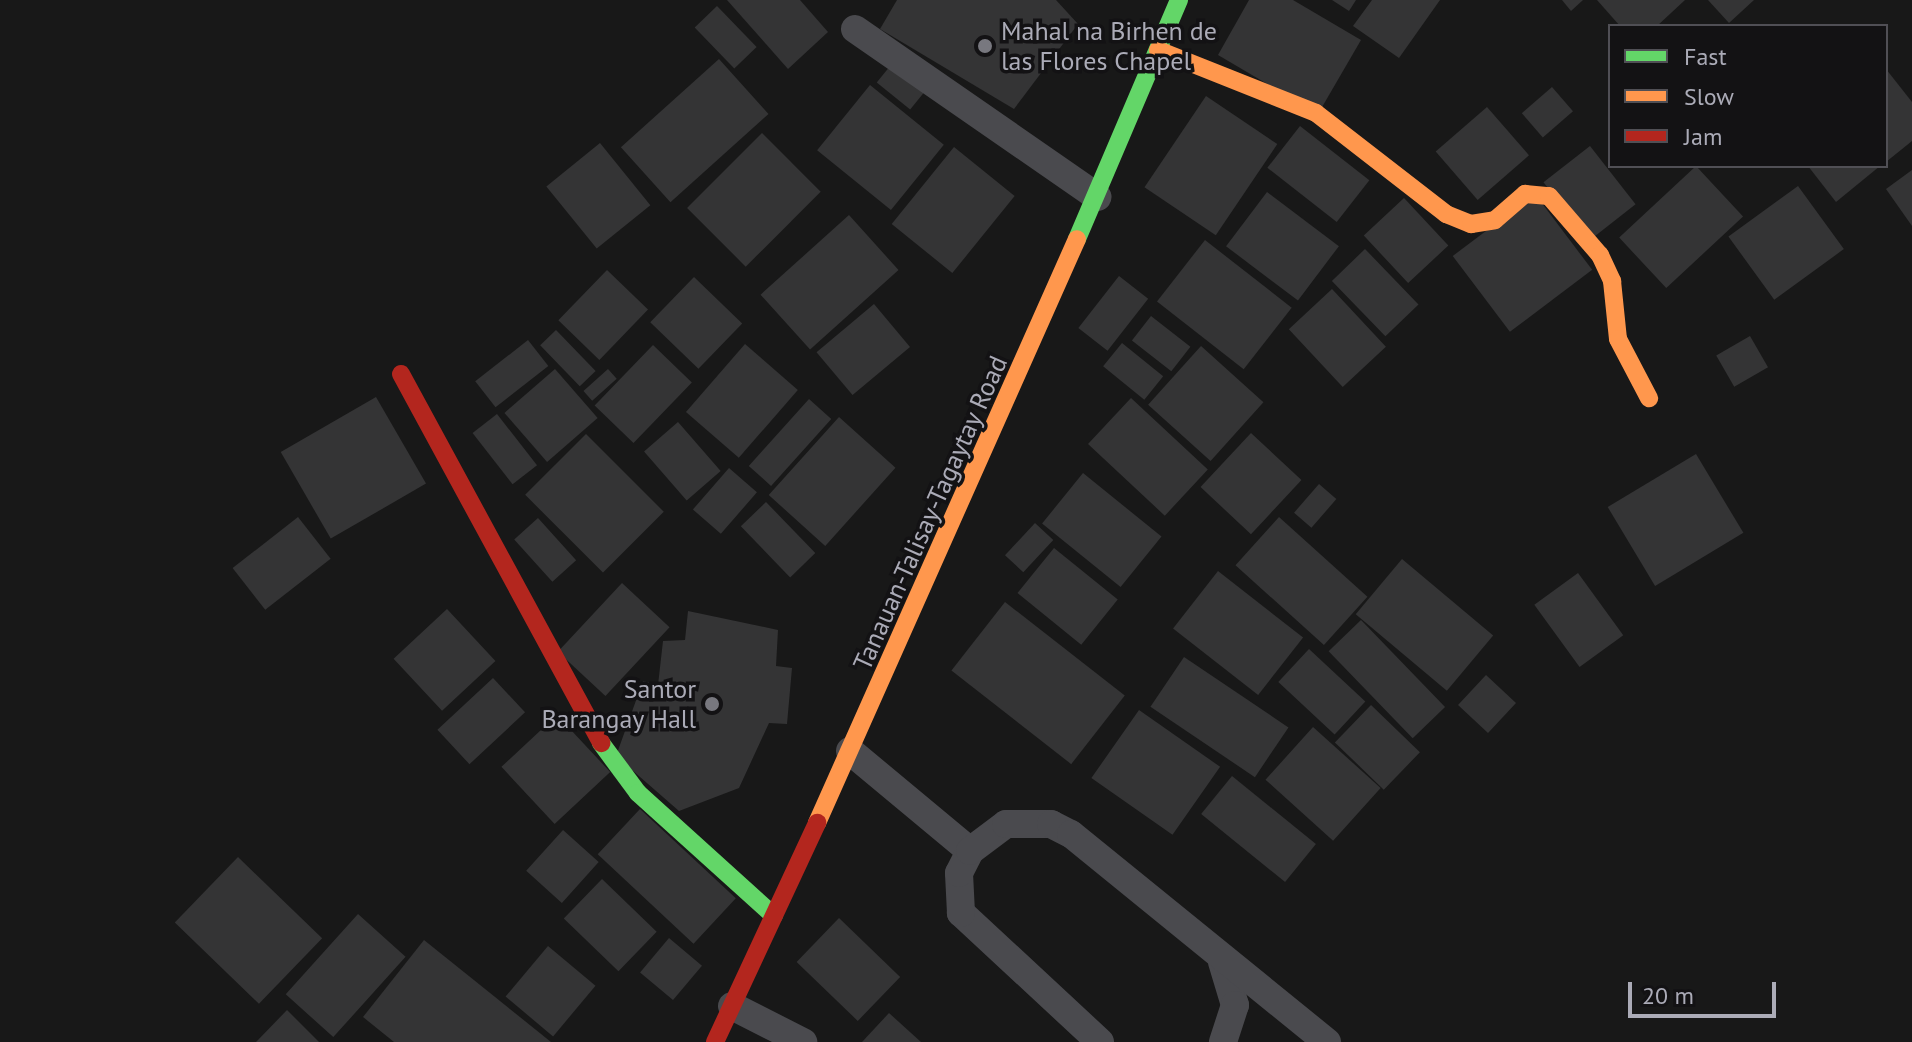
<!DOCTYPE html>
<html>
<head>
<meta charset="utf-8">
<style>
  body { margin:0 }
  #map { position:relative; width:1912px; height:1042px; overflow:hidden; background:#181818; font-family:"PT Sans",sans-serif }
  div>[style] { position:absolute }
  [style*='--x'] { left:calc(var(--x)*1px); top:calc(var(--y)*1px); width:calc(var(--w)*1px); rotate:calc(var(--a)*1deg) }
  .building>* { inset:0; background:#343435; transform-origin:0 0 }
  .lane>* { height:28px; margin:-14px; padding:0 14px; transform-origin:14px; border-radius:14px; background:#4a4a4e }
  .fast>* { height:18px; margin:-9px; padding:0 9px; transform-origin:9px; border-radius:9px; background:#63d668 }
  .slow>* { height:18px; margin:-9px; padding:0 9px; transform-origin:9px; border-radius:9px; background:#ff974d }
  .jam>* { height:18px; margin:-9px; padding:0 9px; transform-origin:9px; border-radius:9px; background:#b3261e }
  .dots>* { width:22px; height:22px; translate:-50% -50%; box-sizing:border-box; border:4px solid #131214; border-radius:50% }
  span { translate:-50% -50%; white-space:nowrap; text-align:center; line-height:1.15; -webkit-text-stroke:7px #131214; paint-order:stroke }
  .poi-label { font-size:26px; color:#ababb7 }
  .left { translate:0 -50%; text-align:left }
  .right { translate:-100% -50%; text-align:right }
  .street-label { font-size:26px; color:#ababb7 }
  .legend { position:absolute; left:1608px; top:24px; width:280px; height:144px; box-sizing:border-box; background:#131214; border:2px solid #504f55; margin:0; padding:10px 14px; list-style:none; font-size:24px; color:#ababb7 }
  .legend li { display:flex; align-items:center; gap:16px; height:40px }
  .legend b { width:40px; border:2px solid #504f55 }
  .scale { position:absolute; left:1628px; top:982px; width:148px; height:36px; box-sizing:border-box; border:4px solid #ababb7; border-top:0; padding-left:10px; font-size:24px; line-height:28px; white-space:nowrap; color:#ababb7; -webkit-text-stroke:6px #131214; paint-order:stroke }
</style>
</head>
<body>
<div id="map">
  <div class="building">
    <i style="clip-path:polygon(727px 0,800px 0,828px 32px,788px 69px)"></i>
    <i style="clip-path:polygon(897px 0,1056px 0,1078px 24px,1014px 109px,880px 29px)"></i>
    <i style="clip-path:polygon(1249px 0,1293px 0,1361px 40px,1318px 114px,1218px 55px)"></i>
    <i style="clip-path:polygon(1332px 0,1356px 0,1349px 11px)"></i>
    <i style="clip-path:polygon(1372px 0,1440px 0,1399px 58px,1353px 26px)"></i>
    <i style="clip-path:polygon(1562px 0,1583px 0,1571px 11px)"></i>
    <i style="clip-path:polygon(1597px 0,1685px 0,1657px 26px,1620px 26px)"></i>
    <i style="clip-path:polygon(1708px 0,1754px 0,1729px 23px)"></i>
    <i style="left:717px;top:6px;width:57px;height:31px;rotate:46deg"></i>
    <i style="left:719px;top:59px;width:74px;height:132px;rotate:48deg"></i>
    <i style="left:895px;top:60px;width:43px;height:29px;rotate:39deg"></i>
    <i style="clip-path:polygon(1886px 69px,1912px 102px,1912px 141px,1886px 162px)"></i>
    <i style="left:870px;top:85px;width:95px;height:84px;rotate:39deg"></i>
    <i style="left:1552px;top:87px;width:32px;height:40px;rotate:49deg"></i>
    <i style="left:1206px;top:96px;width:86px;height:110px;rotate:34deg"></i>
    <i style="left:1487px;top:107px;width:64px;height:68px;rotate:49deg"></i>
    <i style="left:1300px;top:126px;width:88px;height:53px;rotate:38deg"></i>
    <i style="left:762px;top:133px;width:83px;height:106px;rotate:45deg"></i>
    <i style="left:600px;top:143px;width:80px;height:69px;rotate:51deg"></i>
    <i style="left:1590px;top:146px;width:74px;height:59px;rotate:52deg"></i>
    <i style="left:954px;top:147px;width:78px;height:99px;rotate:39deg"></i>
    <i style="left:1696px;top:166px;width:69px;height:105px;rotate:47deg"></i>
    <i style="clip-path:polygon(1808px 166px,1880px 166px,1836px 202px)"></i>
    <i style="clip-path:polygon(1912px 170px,1912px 226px,1886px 189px)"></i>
    <i style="left:1798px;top:186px;width:78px;height:86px;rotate:54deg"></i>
    <i style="left:1267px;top:192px;width:90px;height:68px;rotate:37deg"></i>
    <i style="left:1535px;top:194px;width:95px;height:103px;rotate:53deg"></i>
    <i style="left:1404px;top:198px;width:65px;height:55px;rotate:47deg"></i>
    <i style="left:849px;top:215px;width:74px;height:119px;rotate:48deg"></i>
    <i style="left:1205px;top:240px;width:110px;height:78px;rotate:38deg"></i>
    <i style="left:1365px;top:249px;width:77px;height:46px;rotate:46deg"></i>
    <i style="left:607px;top:270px;width:57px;height:70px;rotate:44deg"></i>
    <i style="left:1119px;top:276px;width:37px;height:66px;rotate:38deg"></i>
    <i style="left:694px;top:277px;width:67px;height:63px;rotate:44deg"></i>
    <i style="left:1332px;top:289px;width:79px;height:59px;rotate:47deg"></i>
    <i style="left:874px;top:304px;width:56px;height:75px;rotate:50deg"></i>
    <i style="left:1151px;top:316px;width:50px;height:31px;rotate:38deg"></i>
    <i style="left:556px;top:330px;width:57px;height:22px;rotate:46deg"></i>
    <i style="left:1750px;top:336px;width:36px;height:39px;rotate:60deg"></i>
    <i style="left:528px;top:340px;width:33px;height:67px;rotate:52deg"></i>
    <i style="left:1122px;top:343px;width:53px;height:30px;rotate:39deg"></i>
    <i style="left:745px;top:344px;width:70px;height:90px;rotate:41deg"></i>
    <i style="left:653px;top:345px;width:54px;height:84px;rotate:44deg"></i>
    <i style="left:1201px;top:346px;width:84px;height:79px;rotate:42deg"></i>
    <i style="left:555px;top:369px;width:65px;height:67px;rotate:49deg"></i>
    <i style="left:608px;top:369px;width:13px;height:33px;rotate:48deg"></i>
    <i style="left:376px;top:397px;width:100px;height:110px;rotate:60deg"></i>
    <i style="left:1131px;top:398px;width:105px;height:63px;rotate:43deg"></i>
    <i style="left:809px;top:399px;width:30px;height:90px;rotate:42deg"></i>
    <i style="left:497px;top:414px;width:65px;height:31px;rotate:52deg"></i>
    <i style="left:839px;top:417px;width:76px;height:105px;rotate:42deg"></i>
    <i style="left:678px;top:422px;width:65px;height:45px;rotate:49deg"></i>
    <i style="left:1251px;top:433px;width:69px;height:74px;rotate:43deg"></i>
    <i style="left:586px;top:434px;width:110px;height:86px;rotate:45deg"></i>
    <i style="left:1696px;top:454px;width:92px;height:103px;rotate:59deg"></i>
    <i style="left:729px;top:468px;width:37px;height:55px;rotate:41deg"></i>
    <i style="left:1083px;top:473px;width:101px;height:65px;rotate:39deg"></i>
    <i style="left:1319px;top:484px;width:23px;height:38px;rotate:41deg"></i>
    <i style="left:766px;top:502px;width:71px;height:35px;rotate:46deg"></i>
    <i style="left:298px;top:517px;width:53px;height:83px;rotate:52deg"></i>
    <i style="left:1279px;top:517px;width:119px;height:65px;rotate:42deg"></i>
    <i style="left:538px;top:518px;width:57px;height:32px;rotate:48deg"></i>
    <i style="left:1035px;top:523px;width:25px;height:44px;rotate:43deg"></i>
    <i style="left:1054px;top:548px;width:82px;height:58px;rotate:39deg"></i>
    <i style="left:1402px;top:559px;width:119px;height:72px;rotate:40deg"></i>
    <i style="left:1218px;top:571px;width:108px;height:73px;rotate:38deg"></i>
    <i style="left:1578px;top:573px;width:77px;height:54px;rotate:54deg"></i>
    <i style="left:622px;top:583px;width:65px;height:94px;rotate:43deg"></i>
    <i style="left:1005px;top:602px;width:152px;height:87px;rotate:38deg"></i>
    <i style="left:447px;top:609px;width:71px;height:73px;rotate:47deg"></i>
    <i style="clip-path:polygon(688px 611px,778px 630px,776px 666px,792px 668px,787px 724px,769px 723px,739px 788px,679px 811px,616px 756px,643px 681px,658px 685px,663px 641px,685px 640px)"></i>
    <i style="left:1361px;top:620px;width:121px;height:45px;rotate:46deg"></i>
    <i style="left:1309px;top:649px;width:77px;height:45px;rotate:43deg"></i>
    <i style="left:1184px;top:657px;width:126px;height:60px;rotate:34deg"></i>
    <i style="left:1486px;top:675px;width:41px;height:41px;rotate:43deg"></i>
    <i style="left:493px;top:678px;width:47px;height:76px;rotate:47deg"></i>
    <i style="left:1371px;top:705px;width:68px;height:52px;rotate:44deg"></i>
    <i style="left:1139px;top:710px;width:99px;height:83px;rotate:35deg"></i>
    <i style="left:557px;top:715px;width:78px;height:76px;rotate:47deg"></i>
    <i style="left:1313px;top:727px;width:91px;height:71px;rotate:42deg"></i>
    <i style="left:1232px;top:776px;width:108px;height:49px;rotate:39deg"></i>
    <i style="left:640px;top:809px;width:131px;height:62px;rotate:43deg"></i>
    <i style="left:563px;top:830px;width:48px;height:55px;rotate:42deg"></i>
    <i style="left:238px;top:857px;width:117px;height:91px;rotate:44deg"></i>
    <i style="left:602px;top:879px;width:76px;height:55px;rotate:44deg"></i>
    <i style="left:358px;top:914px;width:64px;height:108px;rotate:42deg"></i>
    <i style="left:839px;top:918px;width:85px;height:61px;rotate:44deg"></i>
    <i style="left:669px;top:938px;width:43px;height:45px;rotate:40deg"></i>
    <i style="clip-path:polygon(424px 940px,551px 1042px,394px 1042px,363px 1017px)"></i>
    <i style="left:548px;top:946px;width:62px;height:66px;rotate:40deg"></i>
    <i style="clip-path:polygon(287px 1010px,319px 1042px,256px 1042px)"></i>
    <i style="clip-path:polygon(889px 1013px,921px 1042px,862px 1042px)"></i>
  </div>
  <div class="lane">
    <i style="--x:855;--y:29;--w:295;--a:34.7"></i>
    <i style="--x:850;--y:751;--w:156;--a:39.8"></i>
    <i style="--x:1222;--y:962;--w:45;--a:73.2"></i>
    <i style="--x:1235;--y:1005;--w:39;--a:108"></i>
    <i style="--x:732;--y:1006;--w:80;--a:26.9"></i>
    <i style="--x:1100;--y:1042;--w:190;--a:-137.1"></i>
    <i style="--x:961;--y:913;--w:40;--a:-92.9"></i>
    <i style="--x:959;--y:873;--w:25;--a:-63"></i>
    <i style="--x:970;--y:851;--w:45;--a:-36.9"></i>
    <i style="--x:1006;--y:824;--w:45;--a:0"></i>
    <i style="--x:1051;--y:824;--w:22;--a:27"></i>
    <i style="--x:1071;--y:834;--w:330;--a:39.1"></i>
  </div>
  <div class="fast">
    <i style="--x:1077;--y:239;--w:260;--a:-66.9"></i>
    <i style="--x:601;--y:743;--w:62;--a:53.5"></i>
    <i style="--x:638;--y:793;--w:183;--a:42.1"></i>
  </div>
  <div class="slow">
    <i style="--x:1158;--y:50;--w:170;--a:21.7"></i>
    <i style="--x:1316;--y:113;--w:165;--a:37.8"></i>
    <i style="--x:1446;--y:214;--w:27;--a:22"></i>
    <i style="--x:1471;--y:224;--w:24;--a:-9"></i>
    <i style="--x:1495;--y:220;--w:40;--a:-41"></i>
    <i style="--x:1525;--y:194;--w:24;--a:5"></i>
    <i style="--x:1549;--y:196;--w:78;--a:49.2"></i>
    <i style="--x:1600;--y:255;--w:29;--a:65"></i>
    <i style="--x:1612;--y:281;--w:58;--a:84.1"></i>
    <i style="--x:1618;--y:339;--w:67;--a:62.3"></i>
    <i style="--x:817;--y:823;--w:639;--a:-66"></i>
  </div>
  <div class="jam">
    <i style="--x:401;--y:374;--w:420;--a:61.5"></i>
    <i style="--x:715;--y:1042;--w:242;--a:-65"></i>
  </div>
  <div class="dots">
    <i style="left:985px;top:46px;background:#78787f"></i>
    <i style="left:712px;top:704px;background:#78787f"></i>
  </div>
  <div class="poi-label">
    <span class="left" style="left:1001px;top:46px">Mahal na Birhen de<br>las Flores Chapel</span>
    <span class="right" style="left:696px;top:704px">Santor<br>Barangay Hall</span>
  </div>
  <div class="street-label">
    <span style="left:930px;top:513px;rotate:-66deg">Tanauan-Talisay-Tagaytay Road</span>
  </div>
  <ul class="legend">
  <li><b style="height:10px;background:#63d668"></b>Fast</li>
  <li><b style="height:10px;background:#ff974d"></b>Slow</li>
  <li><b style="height:10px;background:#b3261e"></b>Jam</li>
  </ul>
  <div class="scale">20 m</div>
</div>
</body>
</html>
